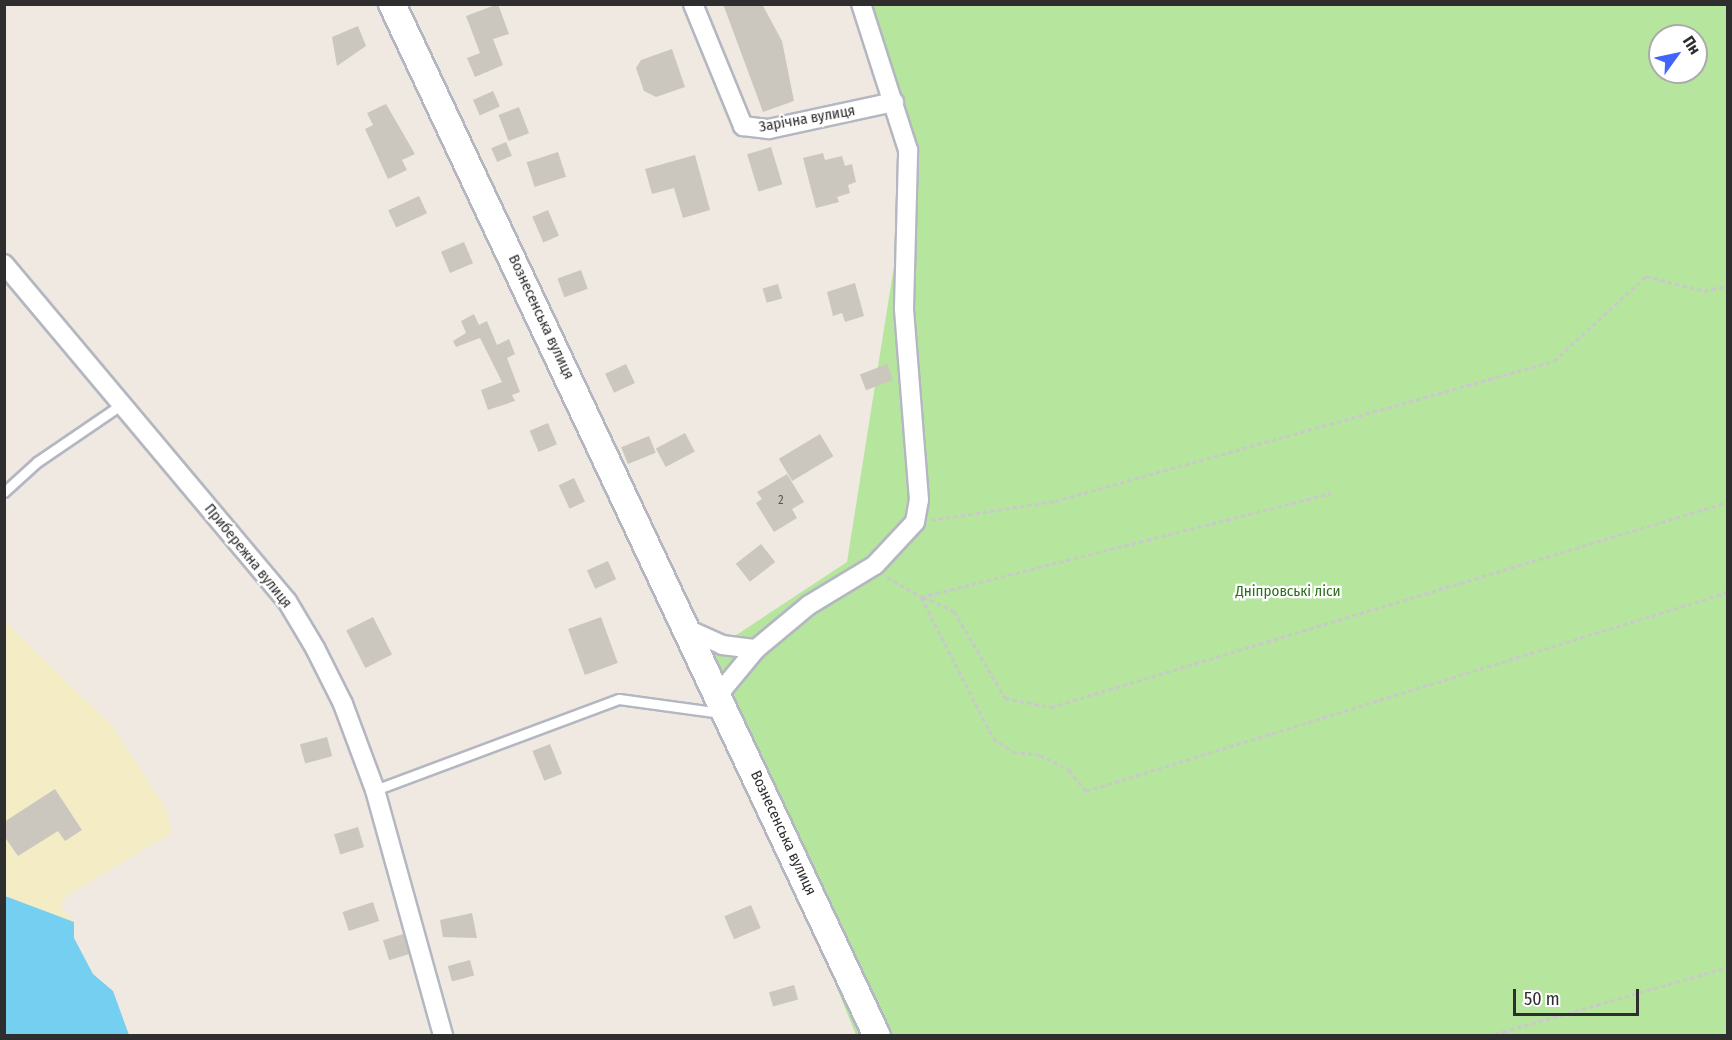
<!DOCTYPE html>
<html>
<head>
<meta charset="utf-8">
<style>
  body { margin:0 }
  #map { position:relative; width:1732px; height:1040px; overflow:hidden; background:#efe9e1; font-family:"Fira Sans Condensed",sans-serif }
  div>[style] { position:absolute }
  [style*='--x'] { left:calc(var(--x)*1px); top:calc(var(--y)*1px); width:calc(var(--w)*1px); rotate:calc(var(--a)*1deg) }
  .green>* { inset:0; background:#b6e59e }
  .sand>* { inset:0; background:#f3ecc5 }
  .water>* { inset:0; background:#75cff0 }
  .building>* { inset:0; background:#cbc7bf; transform-origin:0 0 }
  .path>* { height:3px; margin-top:-1.5px; transform-origin:0; background:repeating-linear-gradient(90deg,#c9c9c9 0 4.5px,transparent 0 7.5px) }
  .roads { filter:drop-shadow(2px 0 #b4b7c1) drop-shadow(-2px 0 #b4b7c1) drop-shadow(0 2px #b4b7c1) drop-shadow(0 -2px #b4b7c1) }
  .service>* { height:9px; margin:-4.5px; padding:0 4.5px; transform-origin:4.5px; border-radius:4.5px; background:#fff }
  .minor>* { height:18px; margin:-9px; padding:0 9px; transform-origin:9px; border-radius:9px; background:#fff }
  .secondary>* { height:26px; margin:-13px; padding:0 13px; transform-origin:13px; border-radius:13px; background:#fff }
  span { translate:-50% -50%; white-space:nowrap; text-align:center; line-height:1.15; -webkit-text-stroke:4.5px #fff; paint-order:stroke }
  .number-label { font-size:12px; color:#555452 }
  .number-label span { -webkit-text-stroke-width:0 }
  .street-label { font-size:15px; color:#2e2e2e }
  .park-label { font-size:15px; color:#2c6e1b }
  .frame { position:absolute; inset:0; border:6px solid #2e2e2e; pointer-events:none }
  .north { position:absolute; left:1648px; top:24px; width:60px; height:60px; box-sizing:border-box; background:#fff; border:2px solid #ababab; border-radius:50%; rotate:57deg; font-size:16px; font-weight:700; line-height:24px; text-align:center; color:#2e2e2e }
  .north::after { content:''; display:block; margin:auto; width:21px; height:27px; background:#4264fb; clip-path:polygon(50% 0,100% 100%,50% 72%,0 100%) }
  .scale { position:absolute; left:1513px; top:989px; width:126px; height:27px; box-sizing:border-box; border:3px solid #2e2e2e; border-top:0; padding-left:8px; font-size:18px; line-height:21px; white-space:nowrap; color:#2e2e2e; -webkit-text-stroke:4px #fff; paint-order:stroke }
</style>
</head>
<body>
<div id="map">
  <div class="green">
    <i style="clip-path:polygon(evenodd,870px 5px,1727px 5px,1727px 1035px,856px 1035px,703px 657px,847px 562px,910px 165px,870px 5px,1660px 36px,1696px 36px,1696px 72px,1660px 72px,1660px 36px)"></i>
  </div>
  <div class="sand">
    <i style="clip-path:polygon(4px 620px,114px 728px,166px 809px,172px 833px,67px 895px,60px 906px,74px 922px,5px 896px)"></i>
  </div>
  <div class="water">
    <i style="clip-path:polygon(5px 896px,74px 922px,74px 938px,93px 974px,113px 991px,129px 1035px,5px 1035px)"></i>
  </div>
  <div class="building">
    <i style="clip-path:polygon(498px 4px,509px 34px,493px 39px,503px 65px,475px 77px,467px 58px,480px 53px,466px 16px)"></i>
    <i style="clip-path:polygon(723px 4px,762px 4px,782px 41px,794px 101px,763px 112px)"></i>
    <i style="clip-path:polygon(358px 26px,366px 46px,337px 66px,332px 37px)"></i>
    <i style="clip-path:polygon(672px 49px,685px 87px,656px 97px,644px 91px,636px 68px,641px 60px)"></i>
    <i style="left:493px;top:91px;width:17px;height:22px;rotate:66deg"></i>
    <i style="clip-path:polygon(386px 104px,415px 154px,402px 160px,407px 170px,388px 179px,365px 129px,373px 125px,367px 113px)"></i>
    <i style="left:519px;top:107px;width:28px;height:22px;rotate:69deg"></i>
    <i style="left:506px;top:142px;width:15px;height:16px;rotate:67deg"></i>
    <i style="left:771px;top:147px;width:39px;height:25px;rotate:73deg"></i>
    <i style="left:558px;top:152px;width:26px;height:33px;rotate:72deg"></i>
    <i style="clip-path:polygon(823px 153px,825px 160px,842px 156px,845px 166px,852px 164px,856px 182px,848px 185px,850px 193px,837px 197px,839px 202px,816px 208px,803px 158px)"></i>
    <i style="clip-path:polygon(695px 155px,710px 210px,683px 218px,674px 188px,652px 194px,645px 169px)"></i>
    <i style="left:419px;top:196px;width:19px;height:34px;rotate:65deg"></i>
    <i style="left:548px;top:210px;width:28px;height:17px;rotate:67deg"></i>
    <i style="left:464px;top:242px;width:23px;height:25px;rotate:67deg"></i>
    <i style="left:581px;top:270px;width:20px;height:25px;rotate:70deg"></i>
    <i style="clip-path:polygon(855px 283px,864px 316px,845px 322px,842px 313px,833px 316px,827px 292px)"></i>
    <i style="left:778px;top:284px;width:15px;height:16px;rotate:74deg"></i>
    <i style="clip-path:polygon(474px 314px,479px 325px,487px 321px,497px 345px,509px 339px,515px 354px,507px 358px,520px 392px,512px 395px,515px 401px,488px 410px,481px 390px,502px 382px,480px 338px,456px 347px,453px 341px,466px 333px,461px 321px)"></i>
    <i style="left:626px;top:364px;width:21px;height:23px;rotate:65deg"></i>
    <i style="left:887px;top:364px;width:17px;height:29px;rotate:69deg"></i>
    <i style="left:548px;top:423px;width:23px;height:20px;rotate:67deg"></i>
    <i style="left:685px;top:433px;width:21px;height:33px;rotate:62deg"></i>
    <i style="left:820px;top:434px;width:26px;height:48px;rotate:59deg"></i>
    <i style="left:649px;top:436px;width:18px;height:30px;rotate:68deg"></i>
    <i style="clip-path:polygon(787px 474px,804px 502px,792px 509px,797px 518px,774px 532px,756px 503px,762px 499px,757px 492px)"></i>
    <i style="left:574px;top:478px;width:26px;height:17px;rotate:65deg"></i>
    <i style="left:761px;top:544px;width:23px;height:32px;rotate:52deg"></i>
    <i style="left:608px;top:561px;width:20px;height:23px;rotate:66deg"></i>
    <i style="left:373px;top:617px;width:42px;height:30px;rotate:63deg"></i>
    <i style="left:601px;top:617px;width:49px;height:35px;rotate:70deg"></i>
    <i style="left:327px;top:737px;width:20px;height:28px;rotate:75deg"></i>
    <i style="left:550px;top:744px;width:32px;height:19px;rotate:68deg"></i>
    <i style="clip-path:polygon(55px 789px,82px 830px,65px 841px,58px 831px,18px 856px,4px 836px,4px 822px)"></i>
    <i style="left:358px;top:827px;width:21px;height:25px;rotate:73deg"></i>
    <i style="left:373px;top:902px;width:20px;height:32px;rotate:72deg"></i>
    <i style="left:751px;top:905px;width:25px;height:29px;rotate:67deg"></i>
    <i style="clip-path:polygon(472px 913px,477px 938px,443px 937px,440px 920px)"></i>
    <i style="left:403px;top:934px;width:21px;height:21px;rotate:73deg"></i>
    <i style="left:470px;top:960px;width:16px;height:23px;rotate:75deg"></i>
    <i style="left:794px;top:985px;width:15px;height:26px;rotate:74deg"></i>
  </div>
  <div class="path">
    <i style="--x:931;--y:520;--w:125;--a:-8.7"></i>
    <i style="--x:1055;--y:501;--w:518;--a:-15.67"></i>
    <i style="--x:1554;--y:361;--w:125;--a:-42.7"></i>
    <i style="--x:1646;--y:276;--w:60;--a:14.5"></i>
    <i style="--x:1704;--y:291;--w:25;--a:-12"></i>
    <i style="--x:887;--y:577;--w:39;--a:30"></i>
    <i style="--x:921;--y:597;--w:423;--a:-14.2"></i>
    <i style="--x:921;--y:597;--w:158;--a:62.9"></i>
    <i style="--x:993;--y:738;--w:24;--a:35"></i>
    <i style="--x:1013;--y:752;--w:27;--a:6"></i>
    <i style="--x:1040;--y:755;--w:33;--a:27"></i>
    <i style="--x:1069;--y:770;--w:27;--a:51"></i>
    <i style="--x:1086;--y:791;--w:672;--a:-17.22"></i>
    <i style="--x:923;--y:597;--w:34;--a:24"></i>
    <i style="--x:954;--y:611;--w:101;--a:59.6"></i>
    <i style="--x:1005;--y:698;--w:47;--a:11.1"></i>
    <i style="--x:1051;--y:707;--w:707;--a:-16.85"></i>
    <i style="--x:1488;--y:1036;--w:250;--a:-16"></i>
  </div>
  <div class="roads">
    <div class="service">
      <i style="--x:4;--y:492;--w:45;--a:-42.3"></i>
      <i style="--x:37;--y:462;--w:103;--a:-34.3"></i>
      <i style="--x:375;--y:790;--w:260;--a:-20.5"></i>
      <i style="--x:619;--y:699;--w:103;--a:7.8"></i>
    </div>
    <div class="minor">
      <i style="--x:693;--y:4;--w:132;--a:67.7"></i>
      <i style="--x:743;--y:126;--w:26;--a:7"></i>
      <i style="--x:769;--y:129;--w:128;--a:-12.2"></i>
      <i style="--x:4;--y:264;--w:440;--a:50"></i>
      <i style="--x:287;--y:601;--w:55;--a:59.2"></i>
      <i style="--x:315;--y:648;--w:63;--a:63.4"></i>
      <i style="--x:343;--y:704;--w:92;--a:69.6"></i>
      <i style="--x:375;--y:790;--w:255;--a:74.5"></i>
      <i style="--x:689;--y:630;--w:36;--a:24"></i>
      <i style="--x:722;--y:645;--w:34;--a:7"></i>
      <i style="--x:718;--y:695;--w:60;--a:-50.4"></i>
      <i style="--x:756;--y:649;--w:69;--a:-39.7"></i>
      <i style="--x:809;--y:605;--w:77;--a:-31.2"></i>
      <i style="--x:875;--y:565;--w:59;--a:-47.1"></i>
      <i style="--x:915;--y:522;--w:22;--a:-80"></i>
      <i style="--x:919;--y:500;--w:193;--a:-94.5"></i>
      <i style="--x:904;--y:308;--w:158;--a:-88.5"></i>
      <i style="--x:908;--y:150;--w:153;--a:-107.8"></i>
    </div>
    <div class="secondary">
      <i style="--x:392;--y:4;--w:1140;--a:64.83"></i>
    </div>
  </div>
  <div class="number-label">
    <span style="left:781px;top:501px">2</span>
  </div>
  <div class="street-label">
    <span style="left:807px;top:119px;rotate:-10deg">Зарічна вулиця</span>
    <span style="left:541px;top:317px;rotate:65deg">Вознесенська вулиця</span>
    <span style="left:248px;top:556px;rotate:51deg">Прибережна вулиця</span>
    <span style="left:783px;top:833px;rotate:65deg">Вознесенська вулиця</span>
  </div>
  <div class="park-label">
    <span style="left:1288px;top:592px">Дніпровські ліси</span>
  </div>
  <div class="frame"></div>
  <div class="north">Пн</div>
  <div class="scale">50 m</div>
</div>
</body>
</html>
